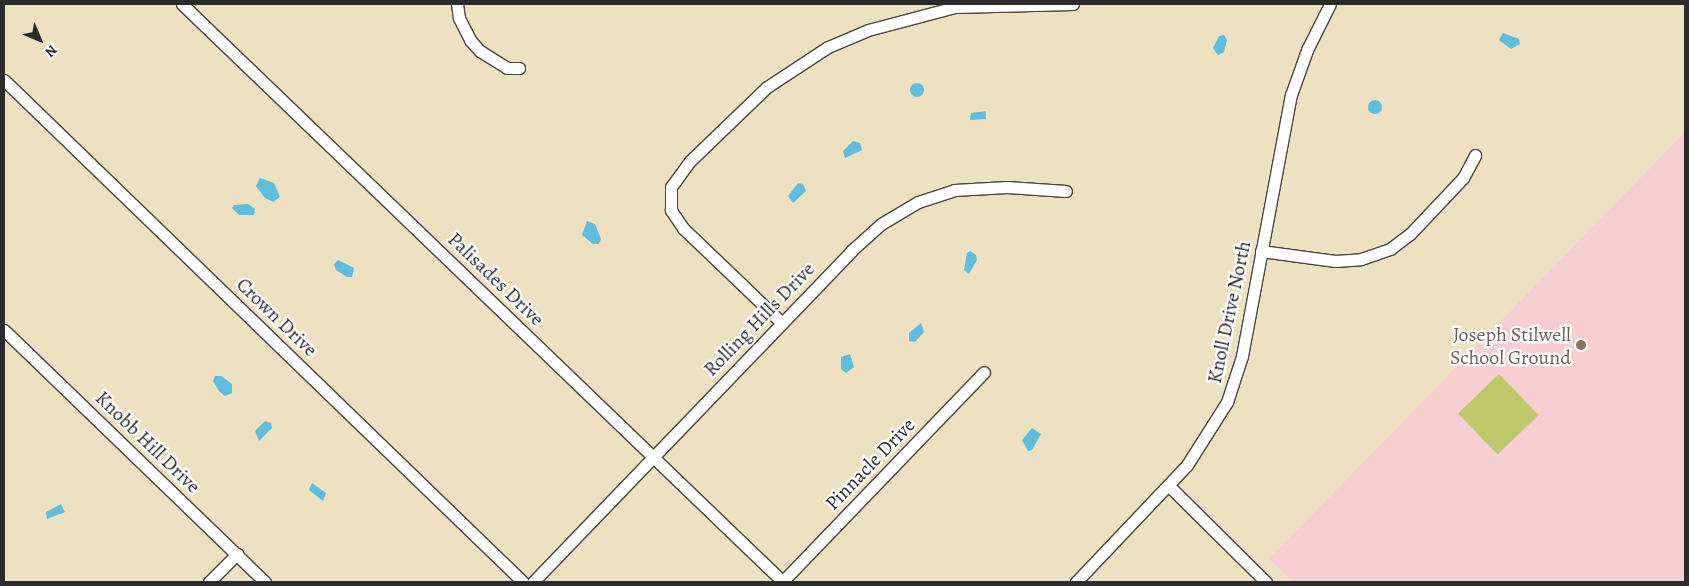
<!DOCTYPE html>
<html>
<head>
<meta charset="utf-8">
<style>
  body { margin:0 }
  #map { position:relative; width:1689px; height:586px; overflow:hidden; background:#eee1c1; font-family:Alegreya,serif }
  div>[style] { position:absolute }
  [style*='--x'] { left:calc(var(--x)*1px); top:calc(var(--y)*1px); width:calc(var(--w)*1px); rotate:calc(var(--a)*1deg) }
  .built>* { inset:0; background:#f7cfd3 }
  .green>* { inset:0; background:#bdc96b; transform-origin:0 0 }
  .water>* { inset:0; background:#5fbddd }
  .round { border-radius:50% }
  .roads { filter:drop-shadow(1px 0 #484642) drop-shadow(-1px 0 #484642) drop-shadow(0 1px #484642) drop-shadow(0 -1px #484642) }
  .minor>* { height:11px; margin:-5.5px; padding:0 5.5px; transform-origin:5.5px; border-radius:5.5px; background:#fff }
  .dots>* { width:14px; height:14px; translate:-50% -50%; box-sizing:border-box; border:2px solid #fff; border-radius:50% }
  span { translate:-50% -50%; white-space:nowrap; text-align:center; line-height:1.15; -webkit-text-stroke:4.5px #fff; paint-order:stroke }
  .street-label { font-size:20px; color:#2b2b2b }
  .education-label { font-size:20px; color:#785e54 }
  .right { translate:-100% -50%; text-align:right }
  .frame { position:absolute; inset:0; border:5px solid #2b2b2b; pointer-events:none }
  .north { position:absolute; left:15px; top:15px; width:50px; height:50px; -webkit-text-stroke:4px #fff; paint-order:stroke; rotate:135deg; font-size:14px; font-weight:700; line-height:20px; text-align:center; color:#2b2b2b }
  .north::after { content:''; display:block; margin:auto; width:18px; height:22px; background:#2b2b2b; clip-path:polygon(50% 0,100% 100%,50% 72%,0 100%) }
</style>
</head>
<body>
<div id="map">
  <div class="built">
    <i style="clip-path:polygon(1685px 132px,1685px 582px,1293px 582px,1269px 559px)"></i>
  </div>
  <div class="green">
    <i style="left:1499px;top:374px;width:57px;height:57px;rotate:46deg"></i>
  </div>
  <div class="water">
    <i style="clip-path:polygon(1503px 33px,1519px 39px,1520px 44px,1511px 49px,1499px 40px)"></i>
    <i style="clip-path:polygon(1219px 36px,1224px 35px,1227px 40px,1224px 52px,1218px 55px,1213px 48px)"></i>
    <i class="round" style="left:910px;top:83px;width:14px;height:14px"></i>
    <i class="round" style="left:1368px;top:100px;width:14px;height:14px"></i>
    <i style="clip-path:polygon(986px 111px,986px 119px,970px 120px,971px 113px)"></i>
    <i style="clip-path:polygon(853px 141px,860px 143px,862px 150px,845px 158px,843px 151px)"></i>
    <i style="clip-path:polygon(260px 178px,274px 183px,280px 197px,273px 202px,265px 198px,256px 186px)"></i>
    <i style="clip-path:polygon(798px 183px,803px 184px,806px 191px,793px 203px,788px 196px)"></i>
    <i style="clip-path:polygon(248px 204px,255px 209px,254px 215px,239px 215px,232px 208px,234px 205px)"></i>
    <i style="clip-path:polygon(587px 221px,595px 224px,601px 239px,599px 244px,593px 244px,582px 235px)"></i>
    <i style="clip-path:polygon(970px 251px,976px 255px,977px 260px,969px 274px,964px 270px,967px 253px)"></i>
    <i style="clip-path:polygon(338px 260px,354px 268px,352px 277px,347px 277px,336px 270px,334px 264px)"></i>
    <i style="clip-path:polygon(921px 323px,924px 332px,915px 342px,909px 341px,909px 333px)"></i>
    <i style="clip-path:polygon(850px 354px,854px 367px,846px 373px,841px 369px,841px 357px)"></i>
    <i style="clip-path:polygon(215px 376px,221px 376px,232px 384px,232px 393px,225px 396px,219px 391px,213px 381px)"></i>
    <i style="clip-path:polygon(265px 421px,271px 423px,272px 428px,259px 441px,255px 431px)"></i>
    <i style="clip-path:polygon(1032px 428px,1041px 434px,1032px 450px,1028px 451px,1022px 440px)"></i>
    <i style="clip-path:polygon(312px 483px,326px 493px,323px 501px,309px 490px)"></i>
    <i style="clip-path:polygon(61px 504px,65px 512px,47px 519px,46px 512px)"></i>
  </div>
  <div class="roads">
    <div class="minor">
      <i style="--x:182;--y:4;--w:834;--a:43.88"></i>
      <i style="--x:457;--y:4;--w:14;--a:82"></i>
      <i style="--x:459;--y:18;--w:25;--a:63"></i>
      <i style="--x:470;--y:40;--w:15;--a:48"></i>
      <i style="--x:480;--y:51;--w:32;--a:32"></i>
      <i style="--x:507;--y:68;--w:12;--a:0"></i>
      <i style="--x:4;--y:80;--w:722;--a:44.05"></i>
      <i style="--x:1261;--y:251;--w:75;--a:7.7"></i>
      <i style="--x:1335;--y:261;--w:26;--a:-4"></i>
      <i style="--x:1361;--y:259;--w:31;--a:-19"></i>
      <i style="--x:1390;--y:249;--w:25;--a:-37"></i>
      <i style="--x:1410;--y:234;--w:77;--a:-46.6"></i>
      <i style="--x:1463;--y:178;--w:26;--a:-62"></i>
      <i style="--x:782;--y:323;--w:137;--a:-136.2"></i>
      <i style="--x:683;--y:228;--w:22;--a:-124"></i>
      <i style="--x:671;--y:210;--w:23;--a:-90"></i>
      <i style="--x:671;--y:187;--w:32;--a:-54"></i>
      <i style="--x:690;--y:161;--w:107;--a:-43.9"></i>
      <i style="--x:767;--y:87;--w:73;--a:-33.3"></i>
      <i style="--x:828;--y:47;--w:43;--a:-23"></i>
      <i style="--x:868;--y:30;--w:90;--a:-14.8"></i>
      <i style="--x:955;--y:7;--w:118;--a:-1.5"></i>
      <i style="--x:4;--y:330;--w:363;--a:44"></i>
      <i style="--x:1168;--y:485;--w:138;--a:44.7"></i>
      <i style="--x:209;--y:582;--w:40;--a:-45"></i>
      <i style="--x:533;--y:582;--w:459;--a:-46.1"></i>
      <i style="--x:851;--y:251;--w:40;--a:-42"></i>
      <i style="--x:881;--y:224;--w:43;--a:-30.7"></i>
      <i style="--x:918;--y:202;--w:38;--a:-18"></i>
      <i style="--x:954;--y:190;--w:53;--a:-3.2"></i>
      <i style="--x:1007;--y:187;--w:59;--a:3.9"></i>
      <i style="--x:782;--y:582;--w:291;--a:-46.1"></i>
      <i style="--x:1076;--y:582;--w:161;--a:-46.5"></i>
      <i style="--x:1187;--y:465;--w:75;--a:-57.6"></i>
      <i style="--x:1227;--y:402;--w:48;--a:-71.9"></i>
      <i style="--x:1242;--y:356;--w:266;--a:-79.4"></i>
      <i style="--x:1291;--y:95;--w:48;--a:-70.4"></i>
      <i style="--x:1307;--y:50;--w:51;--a:-63.4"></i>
    </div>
  </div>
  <div class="dots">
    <i style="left:1581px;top:345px;background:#8d6e63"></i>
  </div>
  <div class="street-label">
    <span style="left:496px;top:279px;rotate:44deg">Palisades Drive</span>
    <span style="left:1229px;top:312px;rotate:-78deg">Knoll Drive North</span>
    <span style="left:277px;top:317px;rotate:44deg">Crown Drive</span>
    <span style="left:759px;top:319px;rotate:-46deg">Rolling Hills Drive</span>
    <span style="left:148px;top:442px;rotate:44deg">Knobb Hill Drive</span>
    <span style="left:870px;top:464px;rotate:-46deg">Pinnacle Drive</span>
  </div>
  <div class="education-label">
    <span class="right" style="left:1571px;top:346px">Joseph Stilwell<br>School Ground</span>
  </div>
  <div class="frame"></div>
  <div class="north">N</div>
</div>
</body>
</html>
